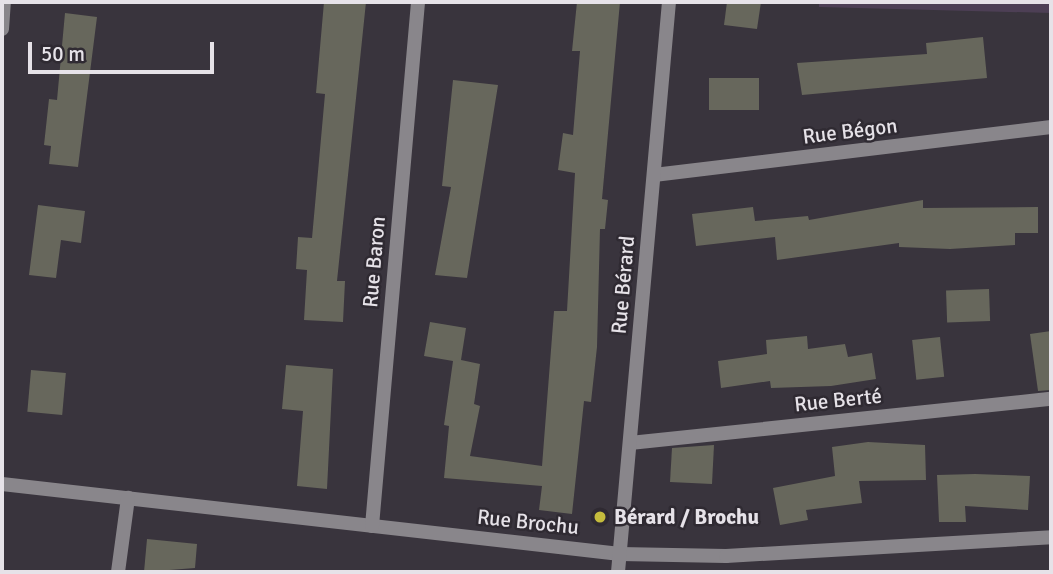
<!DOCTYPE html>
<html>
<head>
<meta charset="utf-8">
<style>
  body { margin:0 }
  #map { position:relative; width:1053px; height:574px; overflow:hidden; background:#39343d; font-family:Signika,sans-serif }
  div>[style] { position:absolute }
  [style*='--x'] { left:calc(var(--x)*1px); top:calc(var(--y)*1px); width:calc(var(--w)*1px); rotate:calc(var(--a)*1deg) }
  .green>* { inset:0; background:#4d3f55 }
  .building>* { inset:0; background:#67675c; transform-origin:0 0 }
  .minor>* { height:14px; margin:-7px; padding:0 7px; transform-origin:7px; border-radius:7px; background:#89868b }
  .dots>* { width:19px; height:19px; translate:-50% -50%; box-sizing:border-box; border:4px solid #2f2a32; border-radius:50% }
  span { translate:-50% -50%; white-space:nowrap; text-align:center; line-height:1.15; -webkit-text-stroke:5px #2f2a32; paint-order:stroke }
  .street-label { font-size:21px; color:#e6e2e8 }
  .poi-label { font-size:21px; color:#e6e2e8; font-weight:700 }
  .left { translate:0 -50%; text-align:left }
  .frame { position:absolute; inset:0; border:4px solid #e6e2e8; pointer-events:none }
  .scale { position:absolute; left:28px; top:42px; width:186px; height:32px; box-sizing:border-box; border:4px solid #e6e2e8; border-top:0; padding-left:9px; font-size:21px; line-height:24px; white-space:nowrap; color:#e6e2e8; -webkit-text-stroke:5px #2f2a32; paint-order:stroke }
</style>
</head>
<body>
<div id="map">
  <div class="green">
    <i style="clip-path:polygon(819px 2px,1051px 2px,1051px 13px,819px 7px)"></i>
  </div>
  <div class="building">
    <i style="clip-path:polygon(324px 2px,366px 2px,337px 281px,345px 281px,343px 322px,304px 320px,307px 270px,296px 269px,298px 237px,312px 238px,325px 94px,316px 93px)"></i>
    <i style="clip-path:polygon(577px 2px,620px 2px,602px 199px,608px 200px,605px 229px,600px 229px,597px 347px,591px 402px,584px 401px,572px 514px,539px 510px,542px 486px,444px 478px,449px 426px,444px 425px,453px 361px,424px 356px,430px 322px,466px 328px,461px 360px,480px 364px,474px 404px,480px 406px,470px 456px,542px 466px,554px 311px,567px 311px,575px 173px,558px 170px,563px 133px,573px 135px,580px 51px,572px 51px)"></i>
    <i style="clip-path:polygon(727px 2px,761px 2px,757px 29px,724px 25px)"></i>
    <i style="clip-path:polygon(65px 13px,97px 17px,78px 167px,49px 164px,51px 146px,44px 145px,49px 99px,57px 100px)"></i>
    <i style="clip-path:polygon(983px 37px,987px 78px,802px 95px,797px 63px,927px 54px,926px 43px)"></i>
    <i style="left:709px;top:78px;width:50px;height:32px"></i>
    <i style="clip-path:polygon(453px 80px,498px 85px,467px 278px,435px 275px,451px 187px,442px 186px)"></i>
    <i style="clip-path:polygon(923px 200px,923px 208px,1038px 207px,1038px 233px,1015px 233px,1015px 245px,950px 249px,899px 247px,899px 243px,777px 260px,775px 237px,696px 246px,692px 214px,753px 207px,755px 221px,808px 216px,809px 220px)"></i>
    <i style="clip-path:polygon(38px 205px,85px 211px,81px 243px,61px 240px,56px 278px,29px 275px)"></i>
    <i style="left:989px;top:289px;width:32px;height:43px;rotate:88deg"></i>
    <i style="clip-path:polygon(1051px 331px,1051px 390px,1038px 391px,1030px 334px)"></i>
    <i style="clip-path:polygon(807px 336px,808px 349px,845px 344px,848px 357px,872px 353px,876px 379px,831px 386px,771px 388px,770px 381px,721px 388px,718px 361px,767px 354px,766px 340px)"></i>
    <i style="left:940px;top:337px;width:40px;height:28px;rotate:84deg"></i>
    <i style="clip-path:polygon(286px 365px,333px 369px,327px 489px,297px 486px,303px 411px,282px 409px)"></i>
    <i style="left:31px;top:370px;width:35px;height:42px;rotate:5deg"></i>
    <i style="clip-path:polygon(868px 442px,925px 445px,926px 480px,859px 481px,862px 503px,806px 510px,808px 520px,780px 525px,773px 488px,835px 476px,832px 447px)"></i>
    <i style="clip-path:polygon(714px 445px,712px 484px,670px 482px,672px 448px)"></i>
    <i style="clip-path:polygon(975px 474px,1030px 476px,1028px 510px,965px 506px,966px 522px,939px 522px,937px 475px)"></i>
    <i style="clip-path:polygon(147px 539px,197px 544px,195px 568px,144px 572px)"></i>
  </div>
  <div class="minor">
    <i style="--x:2;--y:29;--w:27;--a:-86"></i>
    <i style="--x:654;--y:175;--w:400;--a:-6.9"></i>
    <i style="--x:630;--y:443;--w:423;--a:-6"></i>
    <i style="--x:2;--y:484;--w:622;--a:6.46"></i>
    <i style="--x:620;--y:554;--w:106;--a:1.1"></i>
    <i style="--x:726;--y:556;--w:326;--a:-3.3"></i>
    <i style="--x:372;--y:526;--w:526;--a:-84.98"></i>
    <i style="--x:118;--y:572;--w:75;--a:-82.3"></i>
    <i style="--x:618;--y:572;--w:572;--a:-84.89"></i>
  </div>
  <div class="dots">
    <i style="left:600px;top:517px;background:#c5bc3d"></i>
  </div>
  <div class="street-label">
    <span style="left:850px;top:131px;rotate:-7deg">Rue Bégon</span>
    <span style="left:374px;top:262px;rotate:-85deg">Rue Baron</span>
    <span style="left:623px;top:285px;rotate:-85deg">Rue Bérard</span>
    <span style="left:838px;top:400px;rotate:-6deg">Rue Berté</span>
    <span style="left:528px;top:522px;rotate:6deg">Rue Brochu</span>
  </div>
  <div class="poi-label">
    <span class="left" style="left:614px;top:517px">Bérard / Brochu</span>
  </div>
  <div class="frame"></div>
  <div class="scale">50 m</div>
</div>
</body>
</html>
